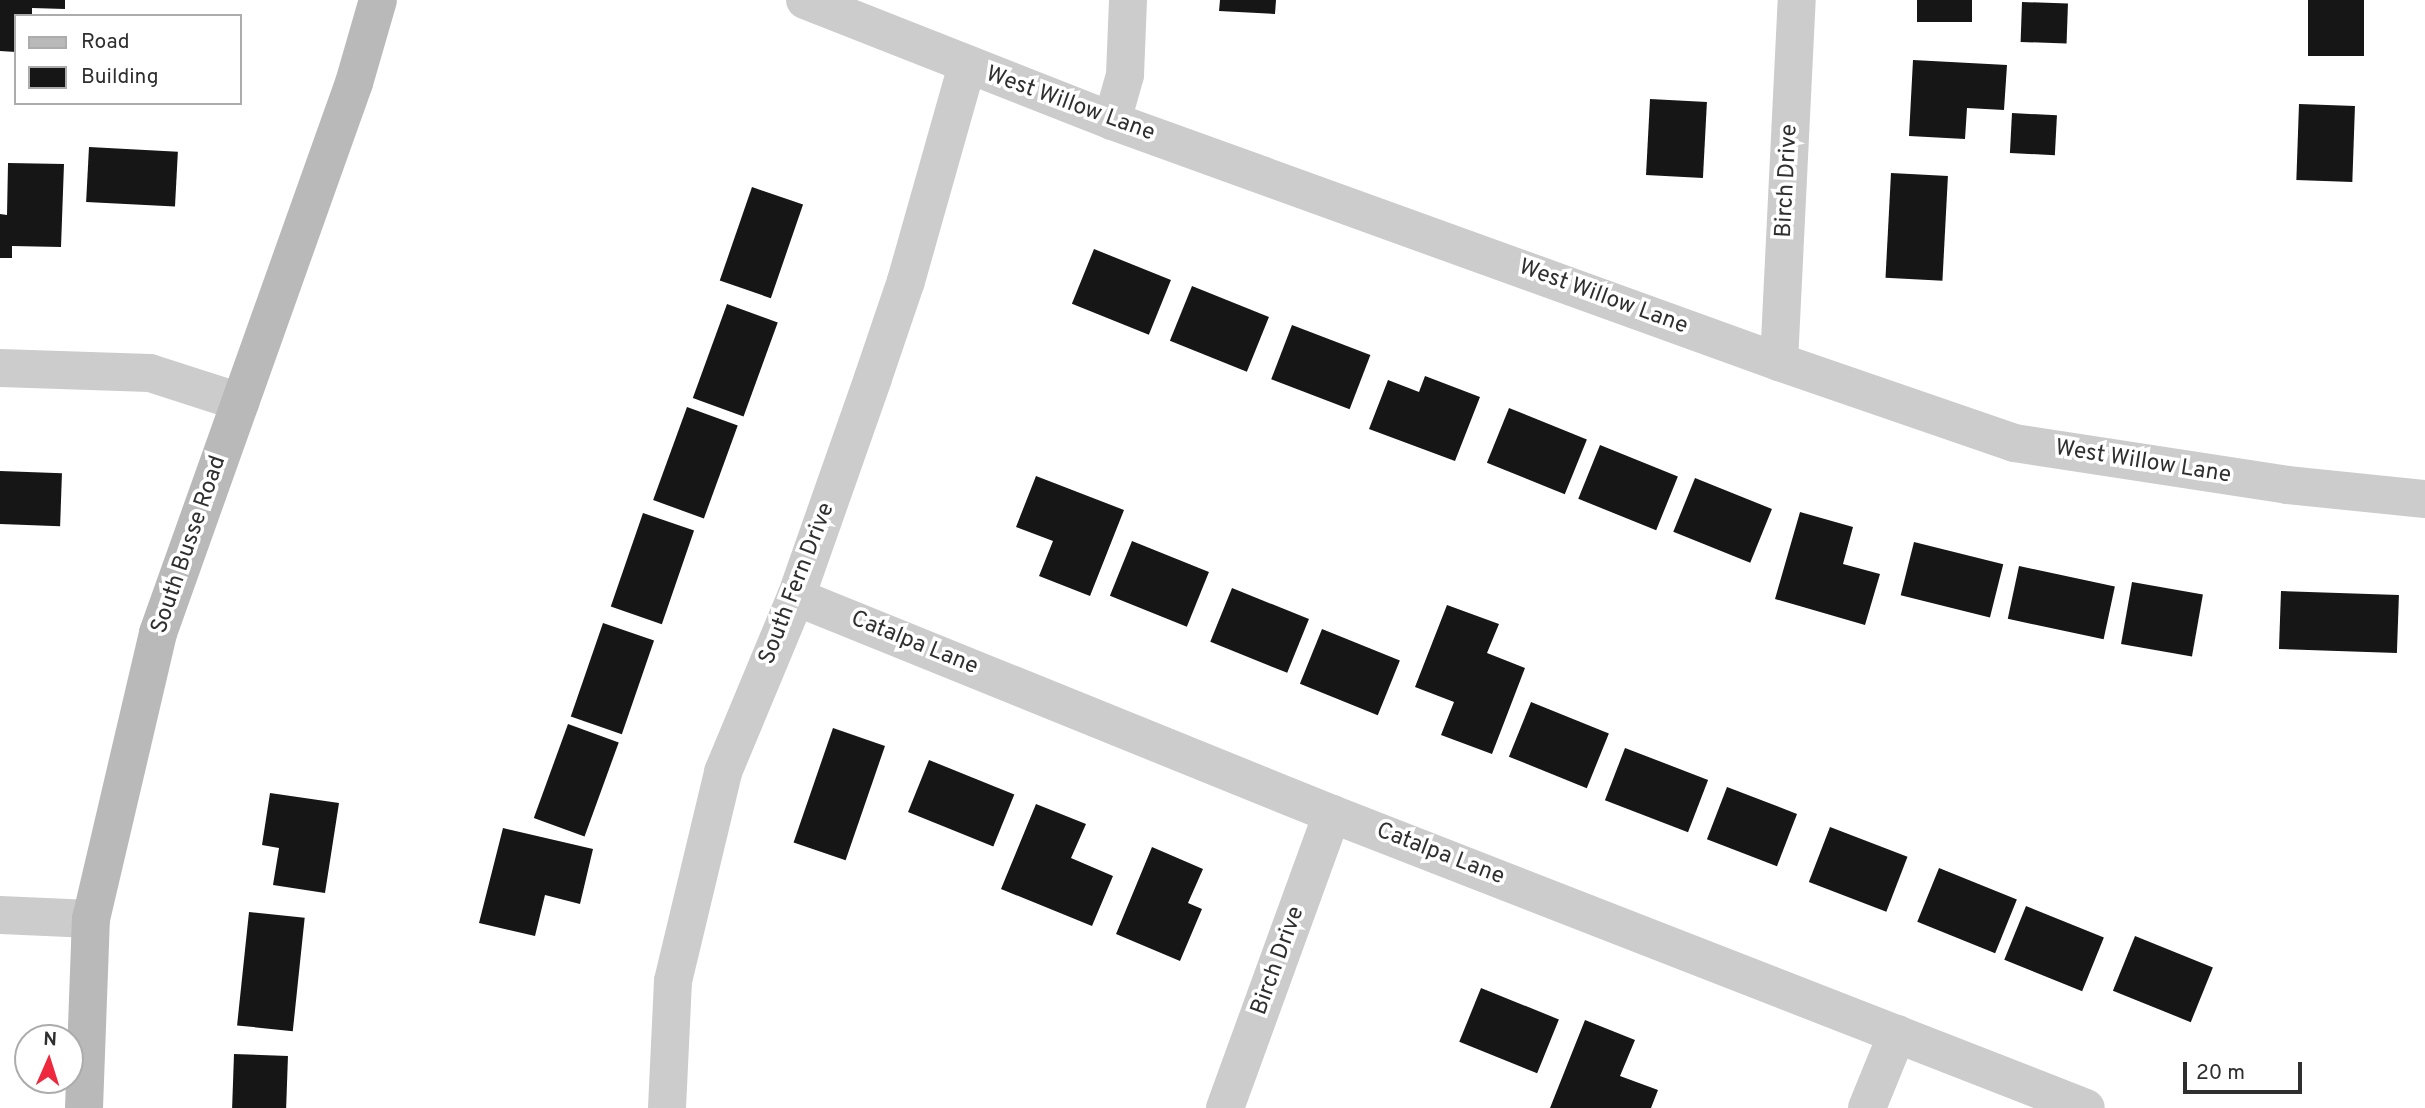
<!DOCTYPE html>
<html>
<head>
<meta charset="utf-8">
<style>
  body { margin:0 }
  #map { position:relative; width:2425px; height:1108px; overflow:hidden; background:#fff; font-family:Overpass,sans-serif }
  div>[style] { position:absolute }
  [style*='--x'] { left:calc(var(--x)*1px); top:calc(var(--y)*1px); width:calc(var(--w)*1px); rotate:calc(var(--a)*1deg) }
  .building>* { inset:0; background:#161616; transform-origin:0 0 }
  .minor>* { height:38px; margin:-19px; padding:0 19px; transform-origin:19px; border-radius:19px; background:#ccc }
  .secondary>* { height:38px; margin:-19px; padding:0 19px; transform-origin:19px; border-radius:19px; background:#b9b9b9 }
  span { translate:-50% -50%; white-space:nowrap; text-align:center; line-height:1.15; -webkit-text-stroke:7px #fff; paint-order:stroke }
  .street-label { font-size:23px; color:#2f2f2f }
  .legend { position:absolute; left:14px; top:14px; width:228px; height:91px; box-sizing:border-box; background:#fff; border:2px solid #acacac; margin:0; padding:9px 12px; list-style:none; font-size:21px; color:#2f2f2f }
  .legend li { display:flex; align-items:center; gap:14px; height:35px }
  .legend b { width:35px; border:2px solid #acacac }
  .north { position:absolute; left:14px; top:1024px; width:70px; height:70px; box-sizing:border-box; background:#fff; border:2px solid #acacac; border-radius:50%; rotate:3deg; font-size:19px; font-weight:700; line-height:28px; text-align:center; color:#2f2f2f }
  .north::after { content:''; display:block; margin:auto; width:24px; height:32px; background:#ee293d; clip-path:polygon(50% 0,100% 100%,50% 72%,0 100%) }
  .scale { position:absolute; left:2183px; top:1062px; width:119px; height:32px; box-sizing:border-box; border:4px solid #2f2f2f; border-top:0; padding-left:9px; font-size:21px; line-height:24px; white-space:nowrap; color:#2f2f2f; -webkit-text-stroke:5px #fff; paint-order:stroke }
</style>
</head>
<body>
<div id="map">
  <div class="building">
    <i style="clip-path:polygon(0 0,65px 0,65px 9px,32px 8px,32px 16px,16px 16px,16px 52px,0 51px)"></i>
    <i style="clip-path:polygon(1220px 0,1276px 0,1275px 14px,1219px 11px)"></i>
    <i style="left:1917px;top:0;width:55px;height:22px"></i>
    <i style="left:2308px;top:0;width:56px;height:56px"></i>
    <i style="left:2022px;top:2px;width:46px;height:40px;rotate:2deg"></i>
    <i style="clip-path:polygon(1913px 60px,2007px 65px,2004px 110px,1967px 108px,1965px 139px,1909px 136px)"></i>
    <i style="left:1650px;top:99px;width:57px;height:76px;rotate:3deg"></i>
    <i style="left:2299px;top:104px;width:56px;height:76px;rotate:2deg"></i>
    <i style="left:2012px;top:113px;width:45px;height:40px;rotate:3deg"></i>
    <i style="left:89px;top:147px;width:89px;height:55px;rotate:3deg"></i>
    <i style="clip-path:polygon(8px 163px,64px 164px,61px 247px,12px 246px,12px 258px,0 258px,0 214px,7px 215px)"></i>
    <i style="left:1891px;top:173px;width:57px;height:105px;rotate:3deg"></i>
    <i style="left:752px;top:187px;width:54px;height:99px;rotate:19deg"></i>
    <i style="left:1094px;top:249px;width:83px;height:59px;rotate:22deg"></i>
    <i style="left:1192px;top:286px;width:83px;height:59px;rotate:22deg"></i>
    <i style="left:727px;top:304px;width:54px;height:100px;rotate:20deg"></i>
    <i style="left:1292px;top:325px;width:84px;height:58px;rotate:21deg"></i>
    <i style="clip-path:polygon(1425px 376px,1480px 397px,1455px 461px,1369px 429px,1388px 380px,1419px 392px)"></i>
    <i style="left:687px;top:407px;width:54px;height:99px;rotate:20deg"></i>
    <i style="left:1509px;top:408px;width:84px;height:59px;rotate:22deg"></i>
    <i style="left:1600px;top:445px;width:84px;height:58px;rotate:22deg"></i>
    <i style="left:0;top:471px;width:62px;height:53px;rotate:2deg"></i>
    <i style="clip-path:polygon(1036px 476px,1124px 510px,1090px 596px,1039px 576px,1053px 541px,1016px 527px)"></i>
    <i style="left:1695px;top:478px;width:83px;height:58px;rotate:22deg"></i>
    <i style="clip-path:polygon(1800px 512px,1853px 527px,1843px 564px,1880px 574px,1865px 625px,1775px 599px)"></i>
    <i style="left:643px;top:513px;width:54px;height:99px;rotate:19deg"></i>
    <i style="left:1132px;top:541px;width:83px;height:59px;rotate:22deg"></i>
    <i style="left:1914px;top:542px;width:92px;height:55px;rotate:14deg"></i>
    <i style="left:2019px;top:566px;width:98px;height:54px;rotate:12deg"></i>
    <i style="left:2132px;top:582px;width:72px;height:63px;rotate:10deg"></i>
    <i style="left:1232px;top:588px;width:83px;height:58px;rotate:22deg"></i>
    <i style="left:2281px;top:591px;width:118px;height:58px;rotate:2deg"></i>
    <i style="clip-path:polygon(1447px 605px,1499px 624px,1487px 653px,1525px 668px,1492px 754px,1441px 735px,1454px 702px,1415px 687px)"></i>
    <i style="left:603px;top:623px;width:54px;height:99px;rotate:19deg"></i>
    <i style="left:1322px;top:629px;width:84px;height:59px;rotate:22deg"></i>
    <i style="left:1531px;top:702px;width:84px;height:59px;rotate:22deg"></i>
    <i style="left:568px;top:724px;width:54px;height:100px;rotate:20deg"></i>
    <i style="left:833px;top:728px;width:55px;height:121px;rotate:19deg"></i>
    <i style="left:1625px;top:748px;width:89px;height:56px;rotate:21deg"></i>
    <i style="left:929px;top:760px;width:92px;height:56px;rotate:22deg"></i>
    <i style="left:1727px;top:787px;width:75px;height:56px;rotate:21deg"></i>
    <i style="clip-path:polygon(270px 793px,339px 803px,325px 893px,273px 885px,279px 848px,262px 845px)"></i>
    <i style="clip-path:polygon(1036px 804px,1086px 824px,1071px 858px,1113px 876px,1092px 926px,1001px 889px)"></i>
    <i style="left:1830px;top:827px;width:83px;height:59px;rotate:21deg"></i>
    <i style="clip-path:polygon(503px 828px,593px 849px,580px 904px,545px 895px,535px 936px,479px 923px)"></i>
    <i style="clip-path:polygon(1152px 847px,1203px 869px,1188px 903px,1202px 909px,1180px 961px,1116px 934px)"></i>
    <i style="left:1939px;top:868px;width:84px;height:58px;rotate:22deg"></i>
    <i style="left:2026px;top:906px;width:84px;height:58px;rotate:22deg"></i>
    <i style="left:249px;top:912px;width:56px;height:114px;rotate:6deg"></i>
    <i style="left:2135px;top:936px;width:84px;height:59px;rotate:22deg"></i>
    <i style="left:1481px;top:988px;width:84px;height:58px;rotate:22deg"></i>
    <i style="clip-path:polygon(1585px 1020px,1635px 1040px,1620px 1076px,1658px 1090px,1651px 1108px,1550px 1108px)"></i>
    <i style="left:234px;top:1054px;width:54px;height:54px;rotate:2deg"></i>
  </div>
  <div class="minor">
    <i style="--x:805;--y:0;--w:330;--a:21.5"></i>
    <i style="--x:1112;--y:121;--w:709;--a:19.87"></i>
    <i style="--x:1779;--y:362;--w:249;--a:19"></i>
    <i style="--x:2014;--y:443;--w:276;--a:8.7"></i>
    <i style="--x:2287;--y:485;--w:139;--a:5.8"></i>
    <i style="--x:1112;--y:121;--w:48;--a:-74.2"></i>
    <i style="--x:1125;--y:75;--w:75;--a:-87.7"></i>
    <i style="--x:1779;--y:362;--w:362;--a:-87.2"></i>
    <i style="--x:0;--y:368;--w:150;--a:1.9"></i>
    <i style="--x:150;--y:373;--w:95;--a:17.9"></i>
    <i style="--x:796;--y:597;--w:578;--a:22.04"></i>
    <i style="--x:1332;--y:814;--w:809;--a:21.3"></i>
    <i style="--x:0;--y:915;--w:91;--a:2.5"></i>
    <i style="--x:667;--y:1108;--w:127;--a:-87.3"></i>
    <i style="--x:673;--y:981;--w:215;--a:-76.5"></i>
    <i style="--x:723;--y:772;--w:190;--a:-67.4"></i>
    <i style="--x:796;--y:597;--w:232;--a:-70.6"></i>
    <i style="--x:873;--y:378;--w:102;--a:-71.2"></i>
    <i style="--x:906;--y:281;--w:223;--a:-74.2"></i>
    <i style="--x:1225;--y:1108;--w:313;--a:-70"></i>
    <i style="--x:1867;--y:1108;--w:80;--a:-67.9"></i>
  </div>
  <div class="secondary">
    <i style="--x:84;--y:1108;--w:189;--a:-87.9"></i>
    <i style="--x:91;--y:919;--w:294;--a:-76.8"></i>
    <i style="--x:158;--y:633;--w:584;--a:-70.39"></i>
    <i style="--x:354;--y:83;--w:86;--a:-73.9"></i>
  </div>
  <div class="street-label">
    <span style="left:1070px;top:105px;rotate:20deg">West Willow Lane</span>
    <span style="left:1788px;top:181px;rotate:-87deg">Birch Drive</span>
    <span style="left:1603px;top:298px;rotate:20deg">West Willow Lane</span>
    <span style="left:2143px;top:463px;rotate:9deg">West Willow Lane</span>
    <span style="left:190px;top:545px;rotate:-71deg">South Busse Road</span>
    <span style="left:798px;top:584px;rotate:-69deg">South Fern Drive</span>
    <span style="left:914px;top:644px;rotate:22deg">Catalpa Lane</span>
    <span style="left:1440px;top:855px;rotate:21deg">Catalpa Lane</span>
    <span style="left:1279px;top:961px;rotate:-70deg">Birch Drive</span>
  </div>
  <ul class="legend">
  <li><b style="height:9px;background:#b9b9b9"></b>Road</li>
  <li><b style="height:19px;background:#161616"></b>Building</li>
  </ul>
  <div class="north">N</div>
  <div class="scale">20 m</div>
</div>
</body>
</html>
